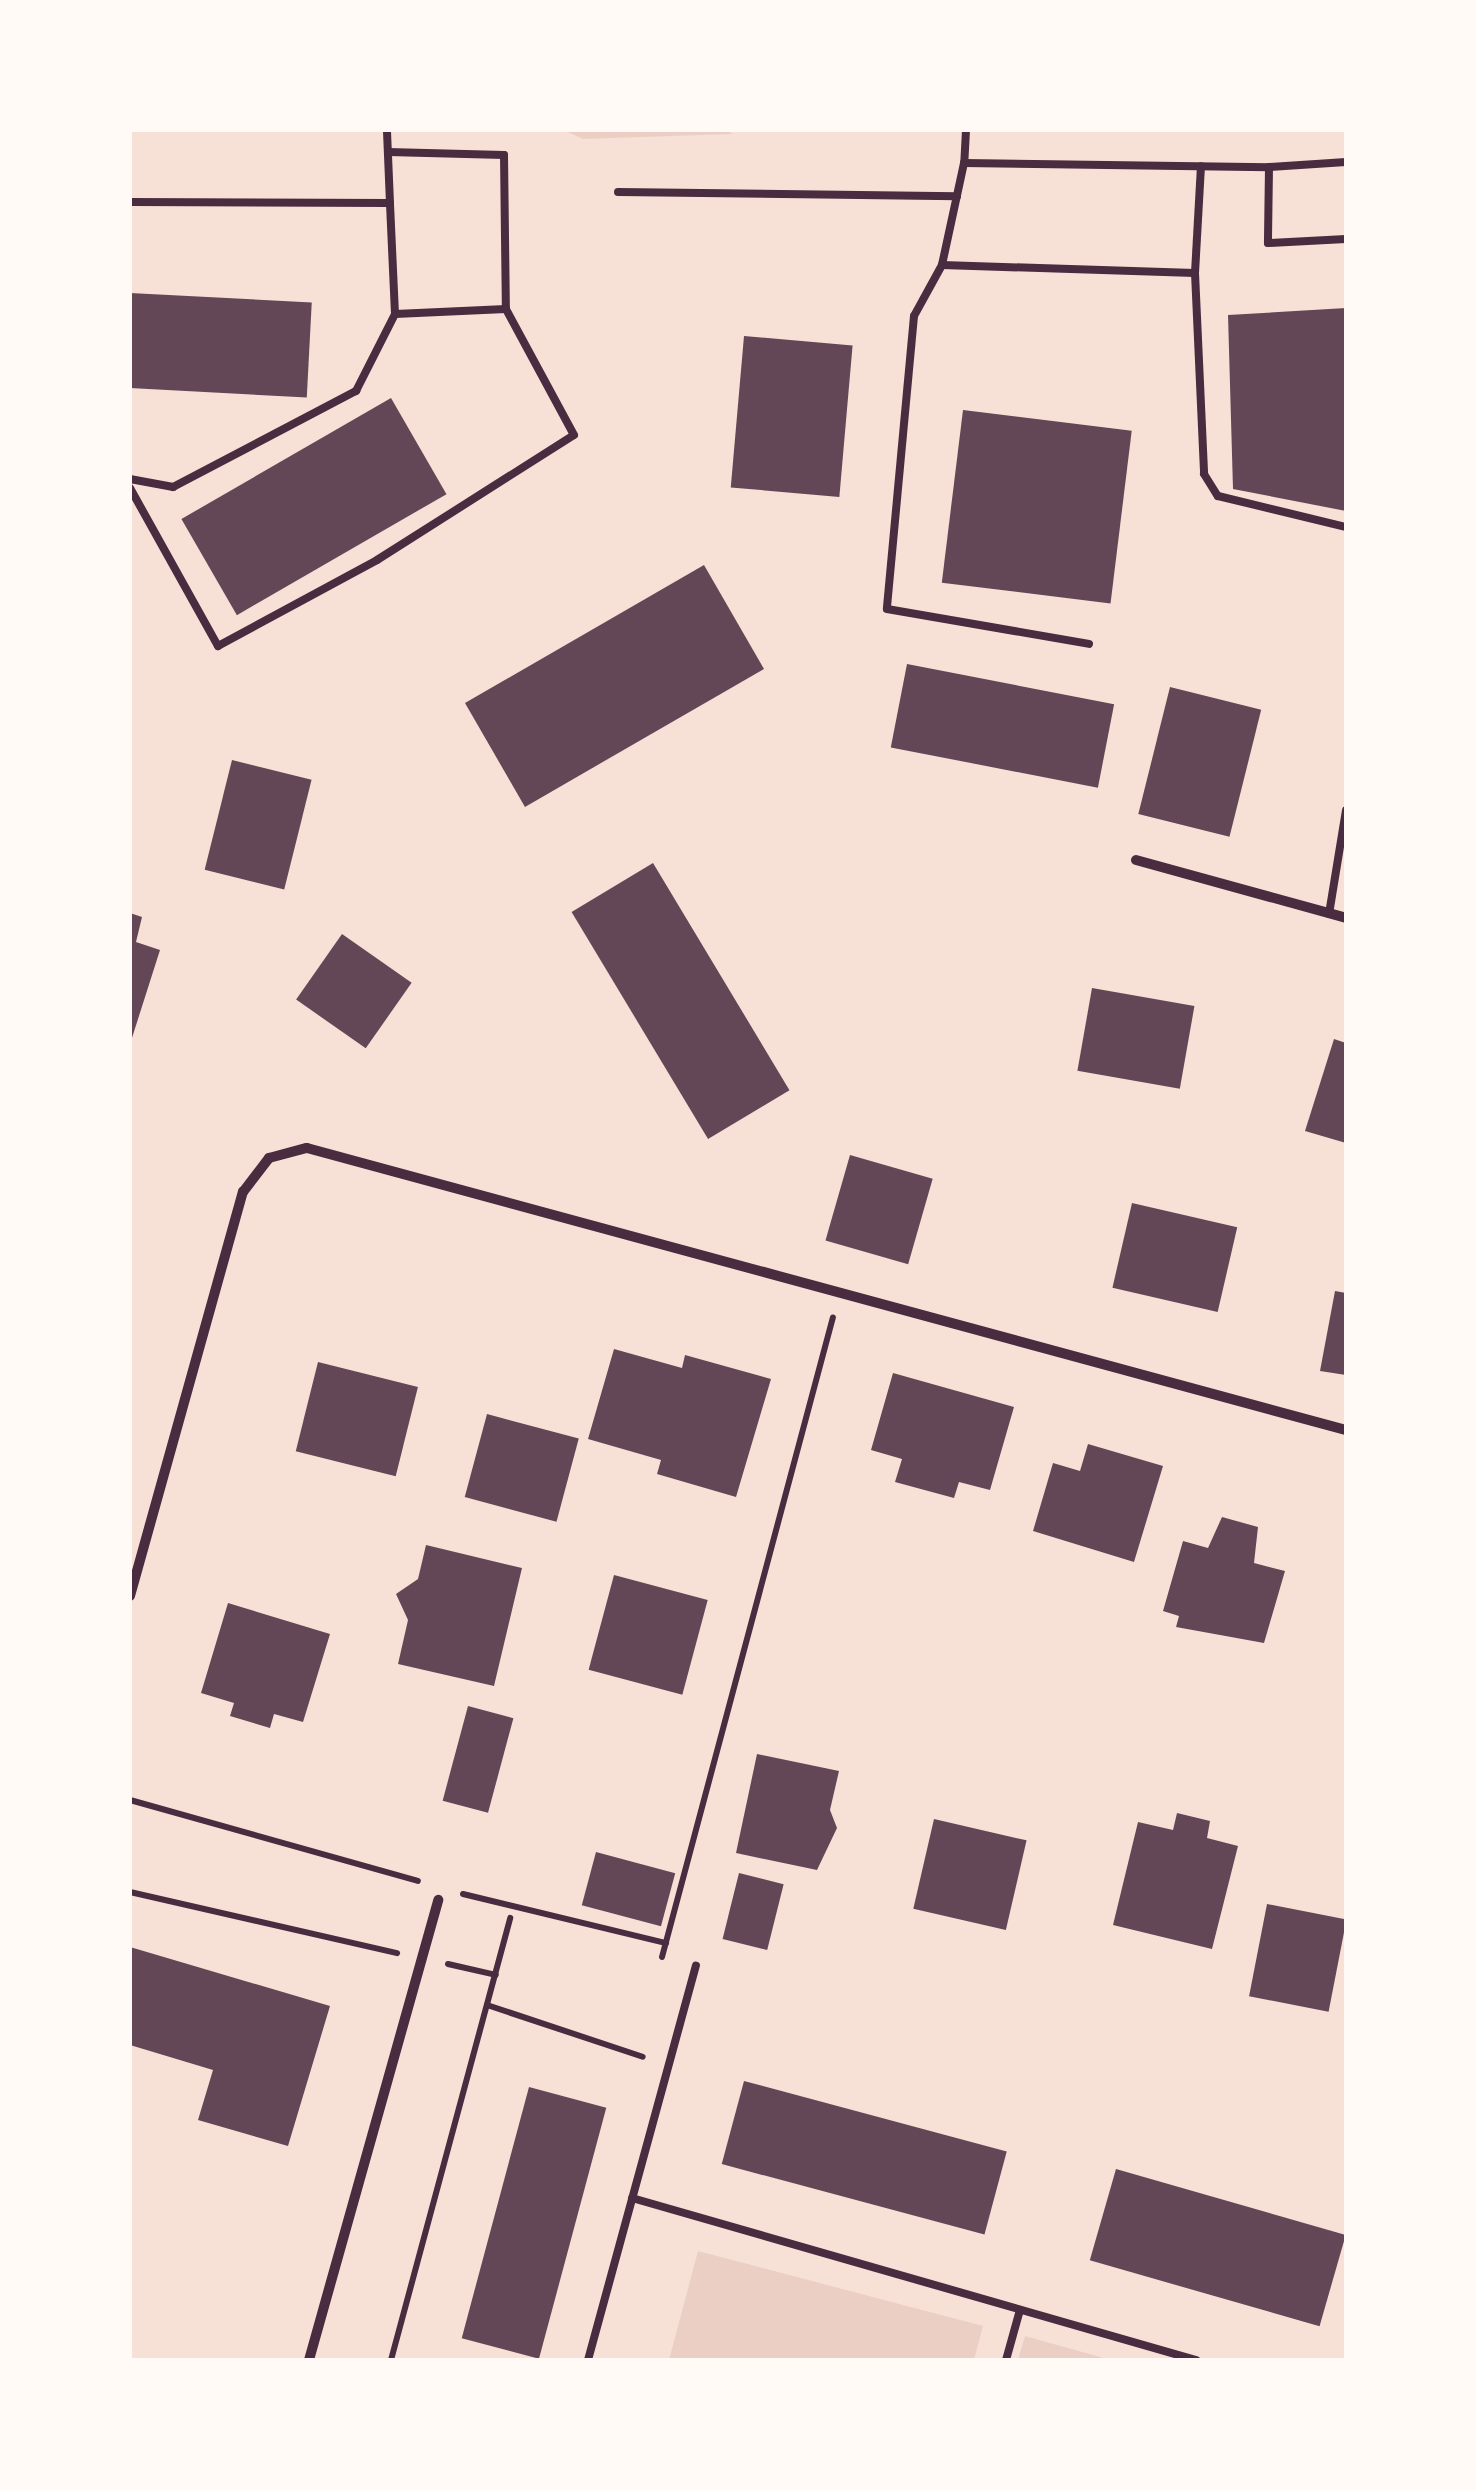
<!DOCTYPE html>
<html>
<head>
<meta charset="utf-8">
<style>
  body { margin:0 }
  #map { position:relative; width:1476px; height:2490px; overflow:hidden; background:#f7e1d7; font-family:Raleway,sans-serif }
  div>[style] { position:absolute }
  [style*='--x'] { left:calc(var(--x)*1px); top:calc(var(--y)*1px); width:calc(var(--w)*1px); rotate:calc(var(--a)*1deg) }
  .green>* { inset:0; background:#ebcfc5 }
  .building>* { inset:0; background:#644757; transform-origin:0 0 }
  .path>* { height:6px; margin:-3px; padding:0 3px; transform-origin:3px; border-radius:3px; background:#4a2c40 }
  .service>* { height:8px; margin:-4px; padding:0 4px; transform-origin:4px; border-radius:4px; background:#4a2c40 }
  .minor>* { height:10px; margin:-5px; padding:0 5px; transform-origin:5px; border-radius:5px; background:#4a2c40 }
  span { translate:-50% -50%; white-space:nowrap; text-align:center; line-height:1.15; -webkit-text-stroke:10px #fffaf5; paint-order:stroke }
  .frame { position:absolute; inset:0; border:132px solid #fffaf5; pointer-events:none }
</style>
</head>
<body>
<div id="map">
  <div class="green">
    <i style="clip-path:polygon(563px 130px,725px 130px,733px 134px,583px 139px)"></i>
    <i style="clip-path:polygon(698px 2251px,983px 2326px,974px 2360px,669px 2360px)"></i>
    <i style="clip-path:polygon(1025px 2336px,1111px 2360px,1018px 2360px)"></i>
  </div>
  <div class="building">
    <i style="left:130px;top:293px;width:182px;height:95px;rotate:3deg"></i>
    <i style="clip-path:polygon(1346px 308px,1346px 511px,1233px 489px,1228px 315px)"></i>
    <i style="left:744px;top:336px;width:109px;height:152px;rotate:5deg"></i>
    <i style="left:391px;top:398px;width:111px;height:242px;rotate:60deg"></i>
    <i style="left:963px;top:410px;width:170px;height:174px;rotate:7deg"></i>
    <i style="left:704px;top:565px;width:120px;height:276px;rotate:60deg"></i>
    <i style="left:907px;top:664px;width:211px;height:85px;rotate:11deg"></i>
    <i style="left:1170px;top:687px;width:94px;height:131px;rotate:14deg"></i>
    <i style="left:232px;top:760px;width:82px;height:113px;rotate:14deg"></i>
    <i style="left:653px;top:863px;width:265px;height:95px;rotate:59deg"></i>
    <i style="clip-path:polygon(130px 913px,142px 917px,136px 942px,160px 950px,131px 1041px)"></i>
    <i style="left:342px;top:934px;width:85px;height:80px;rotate:35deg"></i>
    <i style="left:1092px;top:988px;width:104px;height:84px;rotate:10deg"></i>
    <i style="clip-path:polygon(1334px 1039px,1346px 1043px,1346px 1143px,1305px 1131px)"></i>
    <i style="left:850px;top:1155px;width:86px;height:89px;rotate:16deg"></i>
    <i style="left:1132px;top:1203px;width:108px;height:87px;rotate:13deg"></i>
    <i style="clip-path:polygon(1335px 1291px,1346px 1293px,1346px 1375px,1320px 1371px)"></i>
    <i style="clip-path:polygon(614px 1349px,682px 1368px,685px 1355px,771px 1379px,736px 1497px,657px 1474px,661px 1460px,588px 1439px)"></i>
    <i style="left:318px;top:1362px;width:103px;height:92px;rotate:14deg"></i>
    <i style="clip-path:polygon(893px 1373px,1014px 1407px,990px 1490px,959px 1482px,954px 1498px,895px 1482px,902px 1459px,871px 1450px)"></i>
    <i style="left:487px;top:1414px;width:95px;height:86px;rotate:15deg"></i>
    <i style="clip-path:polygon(1088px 1444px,1163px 1466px,1134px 1562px,1033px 1531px,1053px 1463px,1080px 1471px)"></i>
    <i style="clip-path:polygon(1222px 1517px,1258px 1527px,1254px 1563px,1285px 1571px,1264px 1643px,1176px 1627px,1179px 1616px,1163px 1611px,1183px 1541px,1208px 1548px)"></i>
    <i style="clip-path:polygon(426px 1545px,522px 1568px,494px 1686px,398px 1664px,408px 1620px,396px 1594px,418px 1579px)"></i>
    <i style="left:614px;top:1575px;width:97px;height:98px;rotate:15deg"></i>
    <i style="clip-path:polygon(228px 1603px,330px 1634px,303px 1722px,274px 1714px,270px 1728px,230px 1716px,234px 1703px,201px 1693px)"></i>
    <i style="left:468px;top:1706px;width:47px;height:98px;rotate:15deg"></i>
    <i style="clip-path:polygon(757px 1754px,839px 1771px,830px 1810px,837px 1828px,817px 1870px,736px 1853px)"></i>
    <i style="clip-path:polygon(1177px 1813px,1210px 1821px,1207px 1838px,1238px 1846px,1212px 1949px,1113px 1925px,1138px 1822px,1173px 1830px)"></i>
    <i style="left:934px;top:1819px;width:95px;height:92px;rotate:13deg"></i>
    <i style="left:596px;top:1852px;width:82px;height:55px;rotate:15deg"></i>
    <i style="left:739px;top:1873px;width:46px;height:68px;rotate:14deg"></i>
    <i style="left:1267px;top:1904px;width:81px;height:94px;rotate:11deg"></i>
    <i style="clip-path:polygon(130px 1947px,330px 2006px,288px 2146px,198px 2120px,213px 2070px,130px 2045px)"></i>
    <i style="left:744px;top:2081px;width:272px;height:86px;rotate:15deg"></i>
    <i style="left:529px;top:2087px;width:80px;height:260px;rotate:15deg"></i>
    <i style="left:1116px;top:2169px;width:239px;height:95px;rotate:16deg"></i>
  </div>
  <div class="path">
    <i style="--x:130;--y:1800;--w:299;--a:15.7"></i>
    <i style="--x:130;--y:1892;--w:274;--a:12.9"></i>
    <i style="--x:463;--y:1894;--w:209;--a:13.6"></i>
    <i style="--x:662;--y:1957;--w:662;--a:-75.04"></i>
    <i style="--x:448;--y:1964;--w:49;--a:12.9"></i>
    <i style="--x:487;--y:2005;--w:164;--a:18.4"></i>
    <i style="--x:391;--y:2360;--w:458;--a:-74.9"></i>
  </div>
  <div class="service">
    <i style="--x:966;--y:130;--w:33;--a:93"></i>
    <i style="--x:964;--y:163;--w:305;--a:0.8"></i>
    <i style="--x:388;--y:152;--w:116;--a:1.5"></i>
    <i style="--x:504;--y:155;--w:154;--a:89.3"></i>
    <i style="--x:506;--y:309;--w:111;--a:177.4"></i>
    <i style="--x:395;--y:314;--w:111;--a:-92.6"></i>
    <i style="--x:1346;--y:162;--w:77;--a:176.3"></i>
    <i style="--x:1269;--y:167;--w:76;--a:90.8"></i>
    <i style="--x:1268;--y:243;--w:78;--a:-2.9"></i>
    <i style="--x:964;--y:163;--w:104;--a:102.2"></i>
    <i style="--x:942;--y:265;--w:253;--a:1.8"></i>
    <i style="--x:1195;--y:273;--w:107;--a:-86.8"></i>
    <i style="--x:618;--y:192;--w:339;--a:0.7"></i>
    <i style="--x:130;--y:202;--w:260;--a:0.2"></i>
    <i style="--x:390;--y:203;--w:73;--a:-92.4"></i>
    <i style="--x:942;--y:265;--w:58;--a:118.8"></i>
    <i style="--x:914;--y:316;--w:294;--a:95.3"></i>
    <i style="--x:887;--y:609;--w:205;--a:9.8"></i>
    <i style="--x:1195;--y:273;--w:201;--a:87.4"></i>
    <i style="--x:1204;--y:474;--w:26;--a:58"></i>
    <i style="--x:1218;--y:496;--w:132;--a:13.6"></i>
    <i style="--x:130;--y:479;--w:44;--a:10.5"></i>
    <i style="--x:173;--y:487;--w:207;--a:-27.7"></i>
    <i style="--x:356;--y:391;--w:86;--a:-63.1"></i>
    <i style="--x:130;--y:488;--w:181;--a:60.9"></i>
    <i style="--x:218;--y:646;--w:181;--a:-28.4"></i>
    <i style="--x:377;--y:560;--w:233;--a:-32.4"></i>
    <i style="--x:574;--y:435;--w:143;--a:-118.4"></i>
    <i style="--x:1329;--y:914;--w:105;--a:-80.7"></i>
    <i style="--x:632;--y:2198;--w:587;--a:16.03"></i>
    <i style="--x:588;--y:2360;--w:409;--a:-74.7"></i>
    <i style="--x:1006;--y:2360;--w:52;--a:-74.4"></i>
  </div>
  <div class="minor">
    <i style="--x:1136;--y:860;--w:218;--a:15.4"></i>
    <i style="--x:130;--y:1596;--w:420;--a:-74.4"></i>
    <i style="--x:243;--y:1192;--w:43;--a:-52.6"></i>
    <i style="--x:269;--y:1158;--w:39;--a:-15"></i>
    <i style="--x:307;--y:1148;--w:1077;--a:15.19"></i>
    <i style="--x:309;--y:2360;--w:478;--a:-74.3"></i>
  </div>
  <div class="frame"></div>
</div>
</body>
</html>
